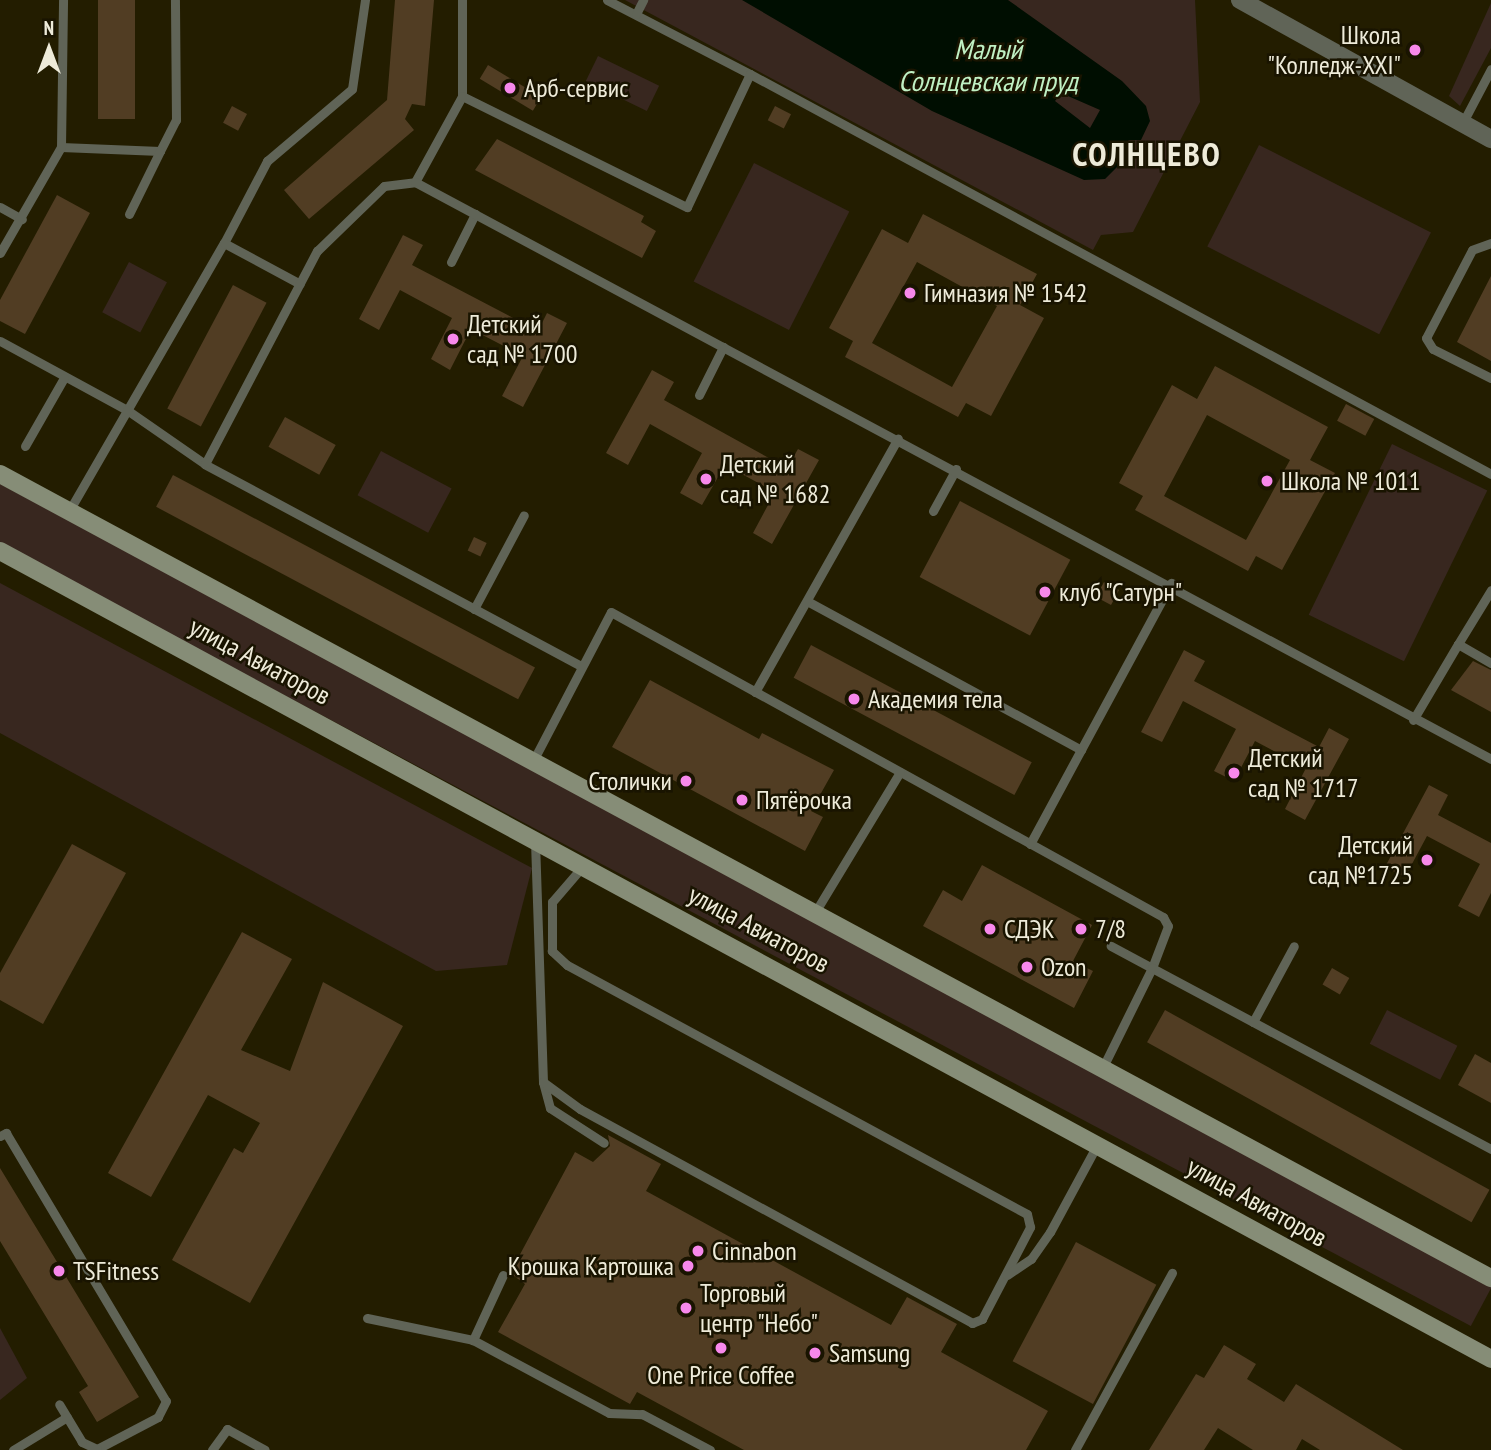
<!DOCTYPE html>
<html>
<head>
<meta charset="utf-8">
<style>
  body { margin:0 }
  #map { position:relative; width:1491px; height:1450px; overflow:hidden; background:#231d00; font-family:"PT Sans Narrow",sans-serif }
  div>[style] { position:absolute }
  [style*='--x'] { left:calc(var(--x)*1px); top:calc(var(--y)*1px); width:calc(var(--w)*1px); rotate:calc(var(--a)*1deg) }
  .green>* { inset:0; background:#38271f; transform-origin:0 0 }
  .water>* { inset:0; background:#000e01 }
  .building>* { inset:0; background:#513d23; transform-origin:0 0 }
  .lane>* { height:9px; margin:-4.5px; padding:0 4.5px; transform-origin:4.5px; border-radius:4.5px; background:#606457 }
  .street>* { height:18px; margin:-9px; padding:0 9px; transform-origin:9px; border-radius:9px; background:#606457 }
  .secondary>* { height:18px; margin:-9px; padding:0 9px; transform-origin:9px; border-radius:9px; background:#868d77 }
  .dots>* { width:19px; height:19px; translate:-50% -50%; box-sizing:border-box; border:4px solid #191400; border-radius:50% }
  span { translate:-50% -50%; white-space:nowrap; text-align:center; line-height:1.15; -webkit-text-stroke:5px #191400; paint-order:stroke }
  .poi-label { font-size:26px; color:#eeebd9 }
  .right { translate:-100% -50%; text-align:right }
  .left { translate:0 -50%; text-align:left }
  .street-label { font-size:26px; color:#eeebd9 }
  .water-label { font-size:28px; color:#c0f1c4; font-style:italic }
  .district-label { font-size:33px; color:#eeebd9; font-weight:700; letter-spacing:2px }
  .north { position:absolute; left:14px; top:14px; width:70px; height:70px; -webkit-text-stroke:5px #191400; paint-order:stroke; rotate:0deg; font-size:19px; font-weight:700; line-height:28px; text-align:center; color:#eeebd9 }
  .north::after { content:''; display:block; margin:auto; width:24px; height:32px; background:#eeebd9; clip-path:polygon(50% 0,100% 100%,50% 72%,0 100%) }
</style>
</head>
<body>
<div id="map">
  <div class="green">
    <i style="clip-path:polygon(625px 0,1195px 0,1200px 102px,1133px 232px,1101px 235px,1093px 250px)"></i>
    <i style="clip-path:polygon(1491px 3px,1491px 48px,1460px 106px,1449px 96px)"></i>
    <i style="left:598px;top:56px;width:68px;height:28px;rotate:26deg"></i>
    <i style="left:1259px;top:145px;width:193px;height:114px;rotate:27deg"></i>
    <i style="left:754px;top:163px;width:107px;height:133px;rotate:27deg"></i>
    <i style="left:129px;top:262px;width:43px;height:57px;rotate:28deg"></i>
    <i style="left:1392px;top:444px;width:106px;height:190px;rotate:26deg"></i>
    <i style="left:381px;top:451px;width:80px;height:50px;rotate:28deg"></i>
    <i style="left:0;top:484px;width:1694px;height:53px;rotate:28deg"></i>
    <i style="clip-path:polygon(0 583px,532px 868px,507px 965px,436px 971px,0 733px)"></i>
    <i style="left:1387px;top:1010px;width:79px;height:38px;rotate:27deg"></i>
    <i style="clip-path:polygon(0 1328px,27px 1378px,0 1400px)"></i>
  </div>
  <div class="water">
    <i style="clip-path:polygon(evenodd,742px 0,1008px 0,1122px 81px,1146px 106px,1150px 121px,1141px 140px,1129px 140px,1117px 153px,1118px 166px,1105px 179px,1084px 180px,932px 111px,742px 0,1061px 93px,1100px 110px,1090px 128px,1055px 101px,1061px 93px)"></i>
  </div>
  <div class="building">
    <i style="left:98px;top:0;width:37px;height:119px"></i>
    <i style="clip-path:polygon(395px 0,434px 0,425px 106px,412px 104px,405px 119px,414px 130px,309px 219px,284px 190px,387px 100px)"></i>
    <i style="left:488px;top:65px;width:62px;height:16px;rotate:31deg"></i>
    <i style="left:232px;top:106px;width:17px;height:19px;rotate:28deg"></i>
    <i style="left:775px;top:106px;width:18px;height:16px;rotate:27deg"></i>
    <i style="clip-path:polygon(497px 139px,644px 216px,641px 222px,656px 231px,642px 258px,475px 170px)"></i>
    <i style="clip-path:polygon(57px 195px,90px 213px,25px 334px,0 321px,0 300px)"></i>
    <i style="clip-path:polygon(evenodd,923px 214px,1037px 274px,1020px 305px,1044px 318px,991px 416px,966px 403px,958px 417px,845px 357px,853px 341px,829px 328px,882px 229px,908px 243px,923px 214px,917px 262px,997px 306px,952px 387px,872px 343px,917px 262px)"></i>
    <i style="clip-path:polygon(403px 235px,423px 245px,412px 265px,538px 331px,547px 313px,567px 323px,523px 407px,502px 396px,523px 356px,471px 329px,450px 370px,431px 359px,452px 318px,400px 290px,379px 330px,359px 319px)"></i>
    <i style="clip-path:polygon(1491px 276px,1491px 361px,1457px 342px)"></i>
    <i style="left:233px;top:285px;width:38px;height:140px;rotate:28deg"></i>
    <i style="clip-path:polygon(evenodd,1215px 366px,1328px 427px,1310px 460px,1335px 473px,1282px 570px,1256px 556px,1248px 571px,1135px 510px,1143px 496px,1119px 483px,1172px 385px,1197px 399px,1215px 366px,1207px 415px,1290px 460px,1246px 540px,1164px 496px,1207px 415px)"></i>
    <i style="clip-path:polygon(652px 370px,674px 382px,664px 400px,787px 468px,798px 449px,819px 460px,772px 544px,753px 533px,775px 492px,725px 465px,702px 505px,680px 493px,702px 453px,650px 424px,628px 465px,606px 453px)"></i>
    <i style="left:1346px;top:404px;width:32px;height:19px;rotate:28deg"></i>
    <i style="left:285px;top:417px;width:58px;height:34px;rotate:29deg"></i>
    <i style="left:173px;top:475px;width:410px;height:36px;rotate:28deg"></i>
    <i style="left:960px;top:501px;width:125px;height:86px;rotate:28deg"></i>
    <i style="left:474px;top:537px;width:14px;height:15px;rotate:25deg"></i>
    <i style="left:1104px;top:582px;width:17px;height:17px;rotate:28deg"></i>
    <i style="left:811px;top:645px;width:250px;height:37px;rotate:28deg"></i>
    <i style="clip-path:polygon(1184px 650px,1205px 661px,1194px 681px,1319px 747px,1329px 728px,1349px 739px,1305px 820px,1285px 809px,1306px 768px,1255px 741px,1234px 781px,1214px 771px,1236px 729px,1183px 701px,1162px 742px,1141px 732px)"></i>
    <i style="clip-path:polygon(1473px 661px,1491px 670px,1491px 712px,1451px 690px)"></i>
    <i style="clip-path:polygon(650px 680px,759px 739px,762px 733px,834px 770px,811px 811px,823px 817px,805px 851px,612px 747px)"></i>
    <i style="clip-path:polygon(1429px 785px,1448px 795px,1438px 815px,1491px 843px,1491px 893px,1479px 917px,1458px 906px,1480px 864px,1427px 836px,1405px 877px,1385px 867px)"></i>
    <i style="clip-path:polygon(72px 844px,126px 873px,43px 1024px,0 1000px,0 973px)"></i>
    <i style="clip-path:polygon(982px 865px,1092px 925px,1073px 961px,1093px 971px,1074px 1008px,923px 926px,943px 890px,962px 901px)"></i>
    <i style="clip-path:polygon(242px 932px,292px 959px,241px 1050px,290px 1071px,323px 982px,403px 1026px,250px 1303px,172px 1260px,234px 1148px,243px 1153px,260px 1123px,208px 1095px,151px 1197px,108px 1173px)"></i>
    <i style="left:1332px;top:968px;width:20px;height:19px;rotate:30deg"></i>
    <i style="left:1165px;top:1010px;width:371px;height:37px;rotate:29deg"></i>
    <i style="clip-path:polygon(1475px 1054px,1491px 1063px,1491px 1103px,1458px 1085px)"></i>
    <i style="clip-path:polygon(608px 1135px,661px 1164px,646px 1191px,891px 1325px,907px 1297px,957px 1324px,941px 1352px,1048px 1411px,1026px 1450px,744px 1450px,637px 1392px,630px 1404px,498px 1332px,525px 1284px,510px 1273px,575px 1152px,593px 1162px,610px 1146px)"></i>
    <i style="clip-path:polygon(0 1168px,139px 1397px,97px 1422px,79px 1392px,88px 1386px,0 1241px)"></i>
    <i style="left:1076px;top:1242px;width:91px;height:135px;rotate:28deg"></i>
    <i style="clip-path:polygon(1224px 1345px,1256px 1364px,1247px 1379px,1284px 1402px,1296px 1384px,1403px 1450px,1320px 1450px,1302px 1439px,1296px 1450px,1253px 1450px,1218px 1428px,1204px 1450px,1149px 1450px,1196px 1374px,1204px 1378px)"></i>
  </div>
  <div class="lane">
    <i style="--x:607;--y:0;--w:161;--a:27.4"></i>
    <i style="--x:636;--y:14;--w:16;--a:-63"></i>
    <i style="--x:462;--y:96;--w:96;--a:-90"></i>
    <i style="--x:1462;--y:124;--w:62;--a:-62.2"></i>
    <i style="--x:61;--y:147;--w:99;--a:2.3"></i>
    <i style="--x:160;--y:151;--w:35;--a:-63"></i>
    <i style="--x:176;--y:120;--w:120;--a:-90.5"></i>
    <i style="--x:415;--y:182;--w:98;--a:-61.3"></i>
    <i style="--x:462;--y:96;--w:251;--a:26.3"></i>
    <i style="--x:687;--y:207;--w:147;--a:-64.7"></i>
    <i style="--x:750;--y:74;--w:842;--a:28.36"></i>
    <i style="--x:0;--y:207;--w:25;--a:29"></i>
    <i style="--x:129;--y:214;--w:70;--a:-63.8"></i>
    <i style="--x:224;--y:243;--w:93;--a:-62.3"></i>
    <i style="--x:267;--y:161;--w:111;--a:-40.3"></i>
    <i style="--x:352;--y:89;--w:90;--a:-81.7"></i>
    <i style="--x:1491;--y:243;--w:20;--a:160"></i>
    <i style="--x:1472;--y:250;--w:99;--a:117.6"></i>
    <i style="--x:1426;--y:338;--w:13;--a:58"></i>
    <i style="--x:1433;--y:349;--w:65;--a:26.6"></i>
    <i style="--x:0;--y:253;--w:122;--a:-60.1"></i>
    <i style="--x:61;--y:147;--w:147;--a:-89.2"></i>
    <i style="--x:451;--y:262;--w:54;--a:-63.4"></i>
    <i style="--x:0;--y:341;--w:145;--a:28.5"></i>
    <i style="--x:127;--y:410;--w:95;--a:34.7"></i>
    <i style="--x:699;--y:395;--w:54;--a:-63.4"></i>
    <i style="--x:25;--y:446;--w:78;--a:-60.2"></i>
    <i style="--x:69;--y:511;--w:310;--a:-60"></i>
    <i style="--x:224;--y:243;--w:86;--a:28.3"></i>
    <i style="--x:933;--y:511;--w:48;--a:-61.3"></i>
    <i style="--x:807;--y:601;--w:312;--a:28.5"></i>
    <i style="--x:474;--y:609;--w:106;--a:-62"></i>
    <i style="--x:1458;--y:644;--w:63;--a:-58.6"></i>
    <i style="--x:581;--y:666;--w:427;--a:-151.8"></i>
    <i style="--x:205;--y:464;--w:241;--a:-62.3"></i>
    <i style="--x:317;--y:251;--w:93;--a:-44.1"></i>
    <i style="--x:384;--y:186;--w:31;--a:-7"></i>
    <i style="--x:415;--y:182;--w:1221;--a:28.2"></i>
    <i style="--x:755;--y:692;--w:291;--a:-60.6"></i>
    <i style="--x:1413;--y:720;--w:88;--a:-59.4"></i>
    <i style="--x:1458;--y:644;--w:38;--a:30"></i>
    <i style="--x:533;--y:761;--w:168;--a:-62.4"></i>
    <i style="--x:611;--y:612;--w:631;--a:28.92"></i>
    <i style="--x:1163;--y:917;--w:10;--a:61"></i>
    <i style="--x:1168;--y:926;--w:45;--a:110.9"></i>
    <i style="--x:1152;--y:968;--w:47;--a:-151.8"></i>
    <i style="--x:535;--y:841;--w:241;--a:88.1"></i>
    <i style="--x:543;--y:1082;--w:27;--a:75"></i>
    <i style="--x:550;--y:1108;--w:64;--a:32.9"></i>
    <i style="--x:1030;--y:844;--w:297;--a:-61.6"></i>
    <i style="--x:814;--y:914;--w:166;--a:-58.8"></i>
    <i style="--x:1253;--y:1022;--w:86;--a:-61.7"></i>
    <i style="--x:1102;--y:1069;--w:113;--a:-63.7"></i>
    <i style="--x:1152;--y:968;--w:384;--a:28.1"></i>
    <i style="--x:543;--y:1082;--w:46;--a:36.1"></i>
    <i style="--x:580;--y:1109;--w:447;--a:28.6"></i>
    <i style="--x:972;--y:1323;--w:11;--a:-22"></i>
    <i style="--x:982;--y:1319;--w:104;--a:-62.4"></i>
    <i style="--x:1030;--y:1227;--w:13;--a:-103"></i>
    <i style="--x:1027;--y:1214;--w:523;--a:-151.57"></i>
    <i style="--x:567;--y:965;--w:21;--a:-137"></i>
    <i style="--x:552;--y:951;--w:49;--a:-90"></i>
    <i style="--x:552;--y:902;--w:48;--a:-49.3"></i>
    <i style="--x:0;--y:1136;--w:7;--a:-27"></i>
    <i style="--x:6;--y:1133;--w:312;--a:59.2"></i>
    <i style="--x:166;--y:1401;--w:18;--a:117"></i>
    <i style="--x:158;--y:1417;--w:69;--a:152.3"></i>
    <i style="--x:97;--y:1449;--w:17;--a:-155"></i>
    <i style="--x:82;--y:1442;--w:44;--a:-121.2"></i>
    <i style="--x:503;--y:1275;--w:72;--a:114.8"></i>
    <i style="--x:473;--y:1340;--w:154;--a:28.2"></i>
    <i style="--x:609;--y:1413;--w:33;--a:2"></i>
    <i style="--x:642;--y:1414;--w:77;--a:27.9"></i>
    <i style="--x:1007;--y:1275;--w:29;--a:-34"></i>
    <i style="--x:1031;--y:1259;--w:33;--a:-55"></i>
    <i style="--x:1050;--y:1232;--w:99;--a:-61.6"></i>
    <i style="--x:367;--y:1318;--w:108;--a:11.7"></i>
    <i style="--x:13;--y:1450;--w:63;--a:-31.4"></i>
    <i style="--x:212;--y:1450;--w:26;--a:-54"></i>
    <i style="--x:227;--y:1429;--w:43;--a:28.9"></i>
    <i style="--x:1075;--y:1450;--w:202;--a:-61.3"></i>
  </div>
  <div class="street">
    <i style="--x:1240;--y:0;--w:287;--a:29"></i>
  </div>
  <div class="secondary">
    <i style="--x:0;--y:474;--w:1694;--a:28.34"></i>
    <i style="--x:0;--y:551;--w:1696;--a:28.45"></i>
  </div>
  <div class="dots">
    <i style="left:1415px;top:50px;background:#f788eb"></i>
    <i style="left:510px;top:88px;background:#f788eb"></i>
    <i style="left:910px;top:293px;background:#f788eb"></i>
    <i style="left:453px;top:339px;background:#f788eb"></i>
    <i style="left:706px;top:479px;background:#f788eb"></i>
    <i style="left:1267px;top:481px;background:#f788eb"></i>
    <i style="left:1045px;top:592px;background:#f788eb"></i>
    <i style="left:854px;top:699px;background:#f788eb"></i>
    <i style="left:1234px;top:773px;background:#f788eb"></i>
    <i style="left:686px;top:781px;background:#f788eb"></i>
    <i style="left:742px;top:800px;background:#f788eb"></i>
    <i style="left:1427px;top:860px;background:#f788eb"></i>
    <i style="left:990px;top:929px;background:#f788eb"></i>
    <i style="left:1081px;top:929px;background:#f788eb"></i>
    <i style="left:1027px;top:967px;background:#f788eb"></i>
    <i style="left:698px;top:1251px;background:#f788eb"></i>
    <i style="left:688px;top:1266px;background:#f788eb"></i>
    <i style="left:59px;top:1271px;background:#f788eb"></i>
    <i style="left:686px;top:1308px;background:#f788eb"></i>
    <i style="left:721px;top:1348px;background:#f788eb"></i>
    <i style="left:815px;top:1353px;background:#f788eb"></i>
  </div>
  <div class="poi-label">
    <span class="right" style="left:1401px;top:50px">Школа<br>"Колледж-XXI"</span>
    <span class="left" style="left:524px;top:88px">Арб-сервис</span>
    <span class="left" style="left:924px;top:293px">Гимназия № 1542</span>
    <span class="left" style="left:467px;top:339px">Детский<br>сад № 1700</span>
    <span class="left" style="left:720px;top:479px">Детский<br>сад № 1682</span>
    <span class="left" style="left:1281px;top:481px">Школа № 1011</span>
    <span class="left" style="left:1059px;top:592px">клуб "Сатурн"</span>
    <span class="left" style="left:868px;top:699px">Академия тела</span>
    <span class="left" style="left:1248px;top:773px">Детский<br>сад № 1717</span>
    <span class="right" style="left:672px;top:781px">Столички</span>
    <span class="left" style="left:756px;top:800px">Пятёрочка</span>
    <span class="right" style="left:1413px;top:860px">Детский<br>сад №1725</span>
    <span class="left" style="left:1004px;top:929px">СДЭК</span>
    <span class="left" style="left:1095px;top:929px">7/8</span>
    <span class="left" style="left:1041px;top:967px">Ozon</span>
    <span class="left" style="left:712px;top:1251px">Cinnabon</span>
    <span class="right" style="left:674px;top:1266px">Крошка Картошка</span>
    <span class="left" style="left:73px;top:1271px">TSFitness</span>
    <span class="left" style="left:700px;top:1308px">Торговый<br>центр "Небо"</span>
    <span class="left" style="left:829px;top:1353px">Samsung</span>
    <span style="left:721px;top:1375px">One Price Coffee</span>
  </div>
  <div class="street-label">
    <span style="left:260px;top:661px;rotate:28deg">улица Авиаторов</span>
    <span style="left:759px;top:929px;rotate:28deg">улица Авиаторов</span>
    <span style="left:1257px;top:1202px;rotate:29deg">улица Авиаторов</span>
  </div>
  <div class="water-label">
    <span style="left:988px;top:65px">Малый<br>Солнцевскаи пруд</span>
  </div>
  <div class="district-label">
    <span style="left:1147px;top:154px">СОЛНЦЕВО</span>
  </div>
  <div class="north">N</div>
</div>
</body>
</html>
